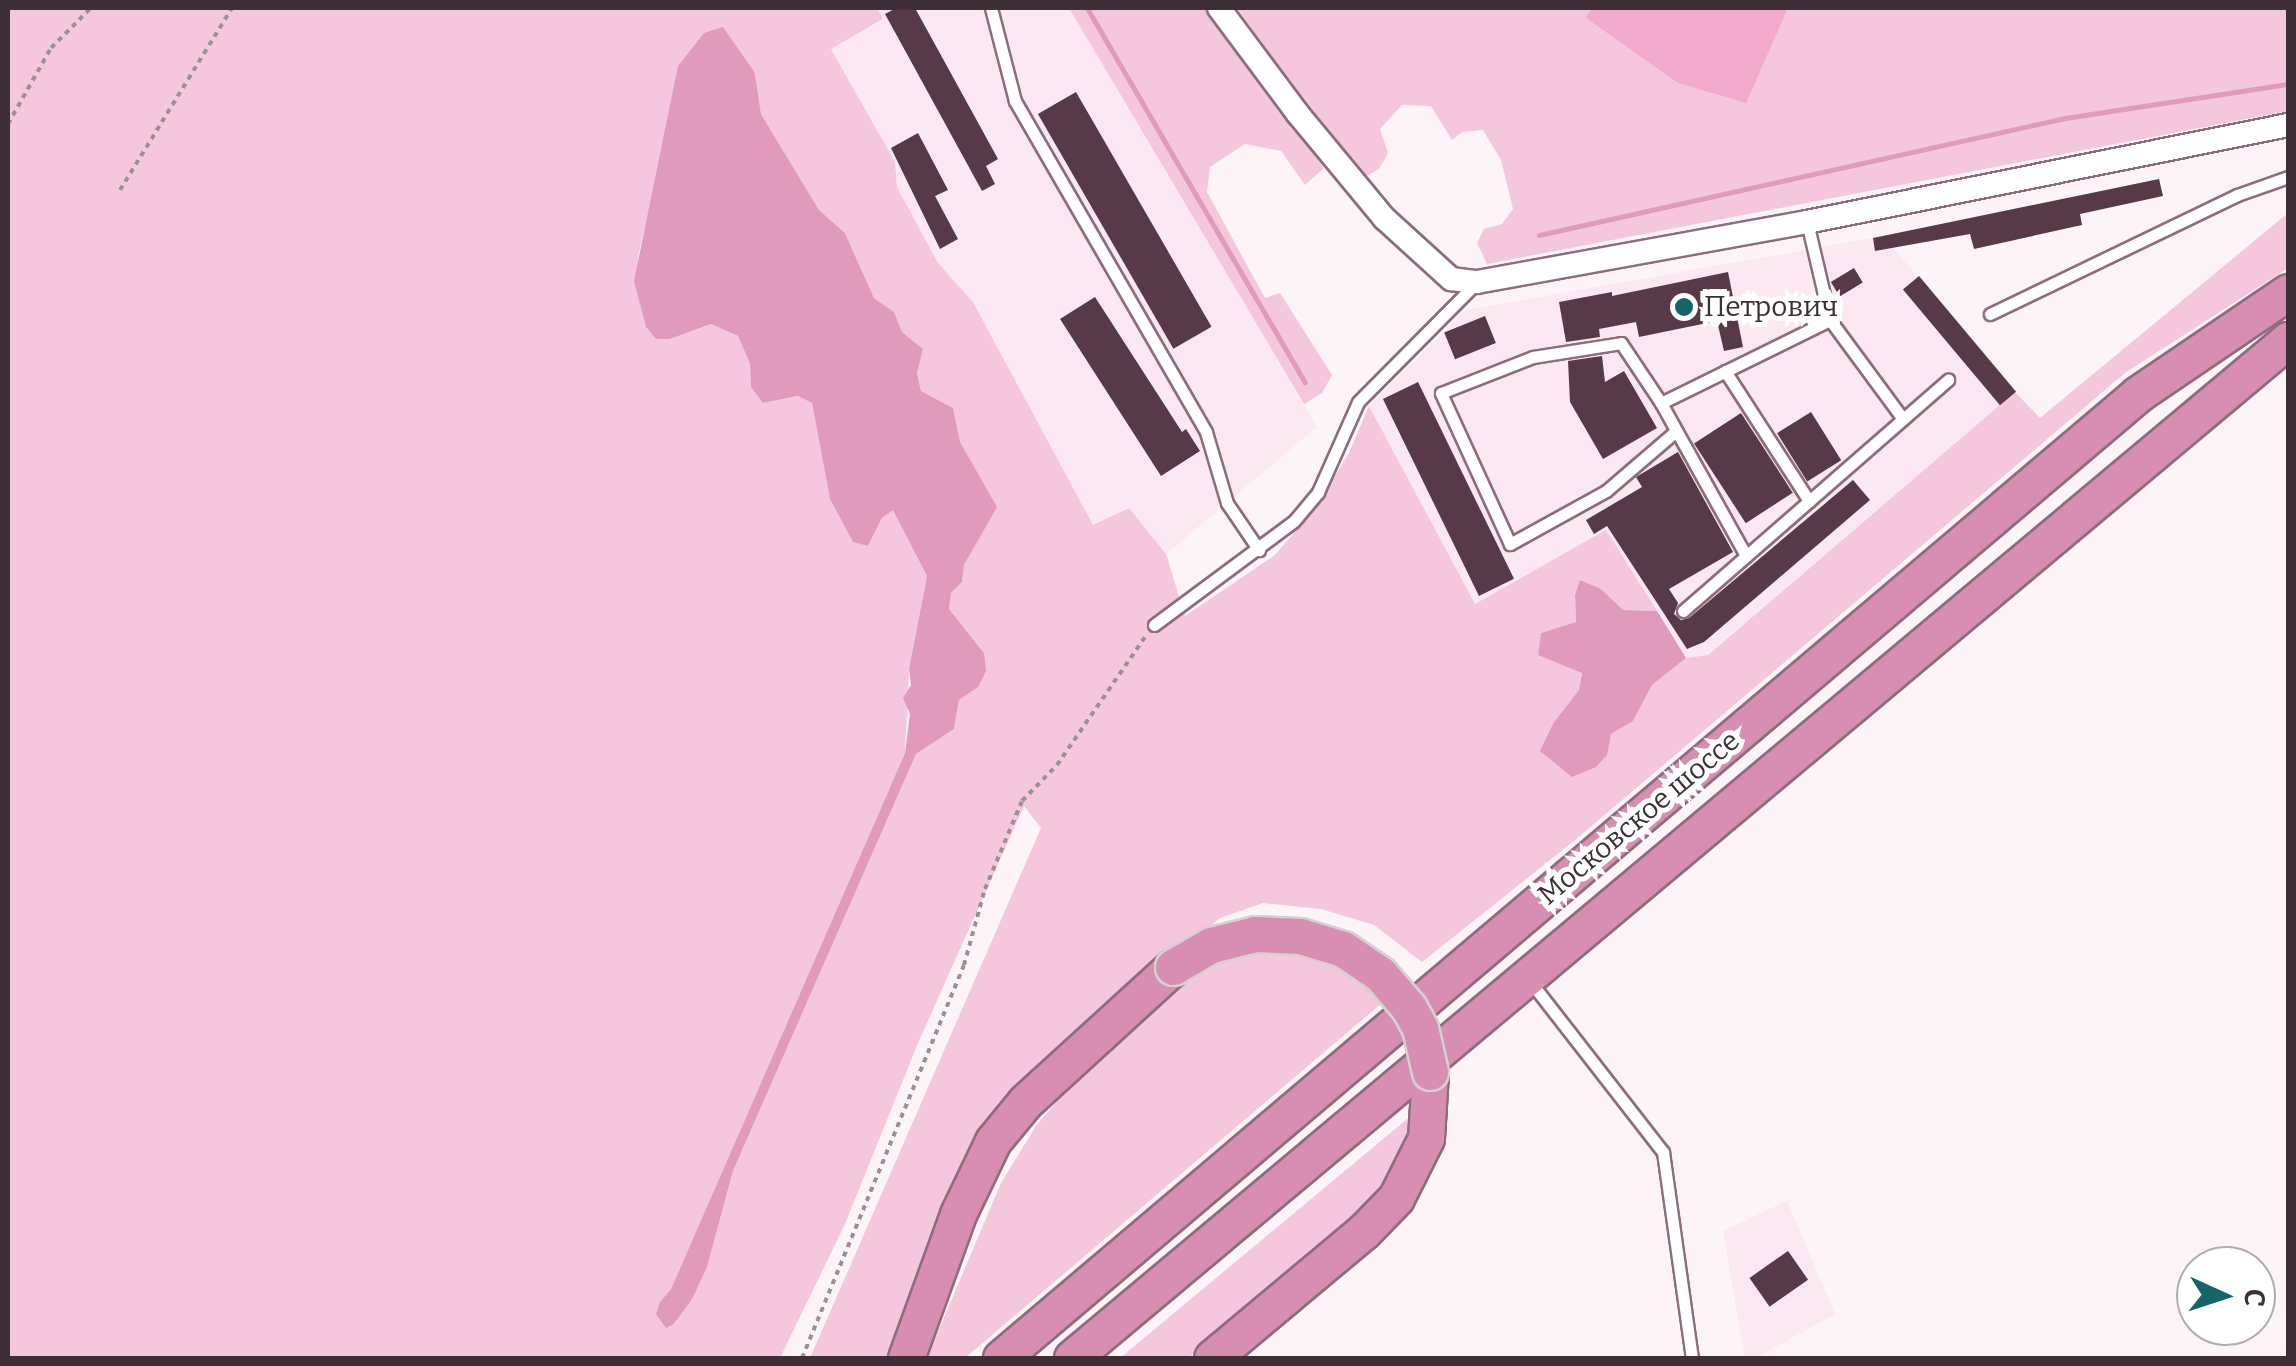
<!DOCTYPE html>
<html>
<head>
<meta charset="utf-8">
<style>
  body { margin:0 }
  #map { position:relative; width:2296px; height:1366px; overflow:hidden; background:#fcf4f7; font-family:Bitter,serif }
  div>[style] { position:absolute }
  [style*='--x'] { left:calc(var(--x)*1px); top:calc(var(--y)*1px); width:calc(var(--w)*1px); rotate:calc(var(--a)*1deg) }
  .built>* { inset:0; background:#fbe8f0 }
  .green>* { inset:0; background:#f5c7dc }
  .forest>* { inset:0; background:#f1aacb }
  .water>* { inset:0; background:#e09abb }
  .stream>* { height:5px; margin:-2.5px; padding:0 2.5px; transform-origin:2.5px; border-radius:2.5px; background:#e09abb }
  .building>* { inset:0; background:#573947; transform-origin:0 0 }
  .path>* { height:4px; margin-top:-2px; transform-origin:0; background:repeating-linear-gradient(90deg,#9c9095 0 5px,transparent 0 10px) }
  .roads { filter:drop-shadow(2px 0 #8e6c7c) drop-shadow(-2px 0 #8e6c7c) drop-shadow(0 2px #8e6c7c) drop-shadow(0 -2px #8e6c7c) }
  .service>* { height:11px; margin:-5.5px; padding:0 5.5px; transform-origin:5.5px; border-radius:5.5px; background:#fff }
  .minor>* { height:22px; margin:-11px; padding:0 11px; transform-origin:11px; border-radius:11px; background:#fff }
  .trunk>* { height:35px; margin:-17.5px; padding:0 17.5px; transform-origin:17.5px; border-radius:17.5px; background:#d78eb2 }
  .bridges { filter:drop-shadow(2px 0 #d5d1d3) drop-shadow(-2px 0 #d5d1d3) drop-shadow(0 2px #d5d1d3) drop-shadow(0 -2px #d5d1d3) }
  .trunk-bridge>* { height:35px; margin:-17.5px; padding:0 17.5px; transform-origin:17.5px; border-radius:17.5px; background:#d78eb2 }
  .dots>* { width:28px; height:28px; translate:-50% -50%; box-sizing:border-box; border:5px solid #fff; border-radius:50% }
  span { translate:-50% -50%; white-space:nowrap; text-align:center; line-height:1.15; -webkit-text-stroke:10px #fff; paint-order:stroke }
  .poi-label { font-size:28px; color:#3e2f36 }
  .left { translate:0 -50%; text-align:left }
  .street-label { font-size:28px; color:#3e2f36 }
  .frame { position:absolute; inset:0; border:10px solid #3e2f36; pointer-events:none }
  .north { position:absolute; left:2176px; top:1246px; width:100px; height:100px; box-sizing:border-box; background:#fff; border:2px solid #b2acaf; border-radius:50%; rotate:93deg; font-size:28px; font-weight:700; line-height:40px; text-align:center; color:#3e2f36 }
  .north::after { content:''; display:block; margin:auto; width:35px; height:45px; background:#156468; clip-path:polygon(50% 0,100% 100%,50% 72%,0 100%) }
</style>
</head>
<body>
<div id="map">
  <div class="built">
    <i style="clip-path:polygon(877px 8px,1069px 8px,1317px 427px,1166px 554px,1129px 508px,1093px 526px,973px 302px,938px 263px,897px 186px,895px 162px,831px 49px,883px 20px)"></i>
    <i style="clip-path:polygon(1883px 236px,2015px 392px,1707px 655px,1686px 658px,1606px 531px,1475px 605px,1369px 406px,1466px 310px)"></i>
    <i style="clip-path:polygon(1787px 1201px,1835px 1314px,1755px 1358px,1745px 1358px,1723px 1231px)"></i>
  </div>
  <div class="green">
    <i style="clip-path:polygon(evenodd,8px 8px,877px 8px,883px 19px,831px 49px,895px 162px,897px 187px,938px 263px,973px 302px,1093px 525px,1129px 508px,1166px 554px,1185px 616px,1275px 555px,1316px 507px,1349px 453px,1369px 406px,1475px 604px,1606px 530px,1657px 611px,1622px 610px,1601px 589px,1575px 595px,1576px 623px,1541px 633px,1539px 655px,1582px 672px,1579px 690px,1554px 722px,1608px 747px,1611px 734px,1633px 721px,1652px 685px,1686px 658px,1708px 655px,2015px 392px,2040px 418px,2288px 213px,2288px 268px,2125px 373px,1574px 841px,1422px 962px,1374px 925px,1321px 909px,1263px 903px,1220px 918px,1016px 1097px,894px 1358px,810px 1358px,1041px 828px,1024px 806px,918px 1043px,845px 1224px,780px 1358px,8px 1358px,8px 8px,755px 72px,761px 114px,819px 210px,845px 233px,874px 298px,894px 312px,902px 332px,923px 349px,917px 373px,921px 391px,953px 408px,960px 442px,996px 507px,964px 565px,962px 582px,951px 593px,949px 609px,984px 653px,978px 687px,959px 700px,954px 729px,916px 754px,733px 1171px,707px 1267px,675px 1324px,660px 1302px,671px 1289px,905px 753px,909px 669px,927px 576px,893px 509px,882px 518px,868px 546px,854px 542px,830px 498px,812px 403px,799px 396px,763px 403px,751px 387px,750px 364px,738px 336px,711px 324px,670px 339px,656px 339px,646px 327px,638px 257px,660px 162px,755px 72px)"></i>
    <i style="clip-path:polygon(1069px 8px,1207px 8px,1324px 168px,1305px 185px,1281px 151px,1245px 144px,1210px 167px,1207px 192px,1265px 298px,1280px 293px,1332px 375px,1322px 393px,1304px 404px)"></i>
    <i style="clip-path:polygon(1237px 8px,1591px 8px,1587px 18px,1778px 29px,1788px 8px,2288px 8px,2288px 111px,1487px 264px,1477px 243px,1484px 229px,1502px 224px,1513px 209px,1501px 160px,1483px 130px,1462px 132px,1452px 140px,1431px 106px,1402px 105px,1380px 129px,1388px 153px,1379px 169px,1361px 179px)"></i>
    <i style="clip-path:polygon(1278px 947px,1322px 955px,1389px 997px,965px 1358px,927px 1358px,1001px 1183px,1036px 1126px,1078px 1076px,1170px 990px,1219px 958px)"></i>
    <i style="clip-path:polygon(1424px 1105px,1387px 1184px,1345px 1230px,1188px 1358px,1120px 1358px)"></i>
  </div>
  <div class="forest">
    <i style="clip-path:polygon(1591px 8px,1788px 8px,1746px 103px,1678px 83px,1586px 18px)"></i>
  </div>
  <div class="water">
    <i style="clip-path:polygon(723px 27px,755px 73px,761px 114px,819px 210px,845px 233px,874px 298px,894px 312px,902px 332px,923px 349px,917px 373px,921px 391px,953px 408px,960px 442px,997px 507px,964px 565px,962px 582px,951px 593px,949px 609px,984px 653px,986px 671px,978px 687px,959px 700px,954px 729px,916px 754px,733px 1171px,707px 1267px,692px 1299px,674px 1324px,666px 1328px,656px 1314px,660px 1302px,671px 1289px,905px 753px,910px 714px,903px 698px,911px 685px,909px 669px,927px 576px,893px 510px,882px 518px,868px 546px,853px 542px,830px 499px,812px 403px,798px 396px,763px 403px,751px 387px,750px 364px,738px 336px,711px 324px,670px 339px,656px 339px,646px 327px,634px 281px,678px 66px,704px 33px)"></i>
    <i style="clip-path:polygon(1580px 580px,1601px 589px,1623px 610px,1657px 611px,1686px 658px,1652px 685px,1633px 721px,1611px 734px,1607px 755px,1596px 767px,1572px 777px,1540px 751px,1554px 722px,1579px 690px,1582px 673px,1538px 655px,1541px 633px,1576px 622px,1575px 595px)"></i>
  </div>
  <div class="stream">
    <i style="--x:1087;--y:8;--w:433;--a:59.8"></i>
    <i style="--x:1539;--y:235;--w:539;--a:-12.54"></i>
    <i style="--x:2065;--y:118;--w:226;--a:-8.7"></i>
  </div>
  <div class="building">
    <i style="clip-path:polygon(896px 8px,915px 8px,998px 159px,986px 166px,995px 184px,982px 191px,885px 14px)"></i>
    <i style="left:1076px;top:92px;width:271px;height:44px;rotate:60deg"></i>
    <i style="clip-path:polygon(918px 133px,948px 190px,935px 196px,958px 239px,940px 249px,891px 148px)"></i>
    <i style="clip-path:polygon(2159px 179px,2163px 196px,2080px 214px,2082px 225px,1974px 249px,1970px 234px,1875px 251px,1873px 238px)"></i>
    <i style="left:1854px;top:268px;width:17px;height:27px;rotate:59deg"></i>
    <i style="clip-path:polygon(1728px 272px,1743px 347px,1724px 351px,1717px 321px,1639px 337px,1636px 322px,1599px 329px,1600px 337px,1566px 342px,1559px 302px,1612px 292px,1612px 296px)"></i>
    <i style="left:1919px;top:276px;width:151px;height:21px;rotate:50deg"></i>
    <i style="clip-path:polygon(1095px 297px,1182px 432px,1186px 429px,1200px 451px,1161px 476px,1060px 319px)"></i>
    <i style="left:1485px;top:316px;width:29px;height:44px;rotate:68deg"></i>
    <i style="clip-path:polygon(1602px 356px,1605px 382px,1624px 371px,1657px 428px,1603px 459px,1570px 402px,1568px 361px)"></i>
    <i style="left:1418px;top:382px;width:219px;height:39px;rotate:64deg"></i>
    <i style="left:1811px;top:412px;width:57px;height:40px;rotate:58deg"></i>
    <i style="left:1741px;top:413px;width:95px;height:56px;rotate:57deg"></i>
    <i style="clip-path:polygon(1678px 452px,1733px 552px,1669px 589px,1678px 603px,1674px 614px,1681px 620px,1689px 618px,1853px 480px,1870px 500px,1704px 642px,1687px 649px,1607px 526px,1594px 534px,1586px 520px,1642px 487px,1636px 477px)"></i>
    <i style="left:1788px;top:1251px;width:35px;height:47px;rotate:55deg"></i>
  </div>
  <div class="path">
    <i style="--x:8;--y:124;--w:87;--a:-60.5"></i>
    <i style="--x:51;--y:48;--w:57;--a:-45"></i>
    <i style="--x:120;--y:190;--w:214;--a:-58.4"></i>
    <i style="--x:802;--y:1358;--w:425;--a:-67.6"></i>
    <i style="--x:964;--y:965;--w:79;--a:-74.6"></i>
    <i style="--x:985;--y:889;--w:95;--a:-67.2"></i>
    <i style="--x:1022;--y:801;--w:50;--a:-45.8"></i>
    <i style="--x:1057;--y:765;--w:155;--a:-55.5"></i>
  </div>
  <div class="roads">
    <div class="service">
      <i style="--x:991;--y:8;--w:96;--a:75.5"></i>
      <i style="--x:1015;--y:101;--w:382;--a:60"></i>
      <i style="--x:1206;--y:432;--w:74;--a:73.5"></i>
      <i style="--x:1227;--y:503;--w:57;--a:55.8"></i>
      <i style="--x:1807;--y:222;--w:101;--a:76.8"></i>
      <i style="--x:1830;--y:320;--w:123;--a:53.6"></i>
      <i style="--x:1990;--y:314;--w:274;--a:-25.7"></i>
      <i style="--x:2237;--y:195;--w:54;--a:-19.4"></i>
      <i style="--x:1725;--y:371;--w:155;--a:57.1"></i>
      <i style="--x:1661;--y:403;--w:188;--a:-26.2"></i>
      <i style="--x:1676;--y:431;--w:92;--a:139.4"></i>
      <i style="--x:1606;--y:491;--w:110;--a:151.1"></i>
      <i style="--x:1510;--y:544;--w:166;--a:-114.6"></i>
      <i style="--x:1441;--y:393;--w:99;--a:-21.4"></i>
      <i style="--x:1533;--y:357;--w:89;--a:-9"></i>
      <i style="--x:1621;--y:343;--w:72;--a:56.3"></i>
      <i style="--x:1661;--y:403;--w:175;--a:60.9"></i>
      <i style="--x:1683;--y:611;--w:352;--a:-41.1"></i>
      <i style="--x:1154;--y:625;--w:174;--a:-36.6"></i>
      <i style="--x:1294;--y:521;--w:38;--a:-50"></i>
      <i style="--x:1318;--y:492;--w:98;--a:-66"></i>
      <i style="--x:1358;--y:402;--w:169;--a:-45.2"></i>
      <i style="--x:1529;--y:980;--w:218;--a:52.1"></i>
      <i style="--x:1663;--y:1152;--w:208;--a:82"></i>
    </div>
    <div class="minor">
      <i style="--x:1219;--y:8;--w:132;--a:53.3"></i>
      <i style="--x:1298;--y:114;--w:135;--a:50.4"></i>
      <i style="--x:1384;--y:218;--w:91;--a:42.3"></i>
      <i style="--x:1451;--y:279;--w:26;--a:7"></i>
      <i style="--x:1477;--y:282;--w:335;--a:-10.3"></i>
      <i style="--x:1807;--y:222;--w:491;--a:-11.4"></i>
    </div>
    <div class="trunk">
      <i style="--x:906;--y:1358;--w:153;--a:-70.1"></i>
      <i style="--x:958;--y:1214;--w:81;--a:-64.4"></i>
      <i style="--x:993;--y:1141;--w:50;--a:-50.6"></i>
      <i style="--x:1025;--y:1102;--w:200;--a:-42.4"></i>
      <i style="--x:1001;--y:1358;--w:1491;--a:-40.29"></i>
      <i style="--x:2138;--y:394;--w:181;--a:-34.2"></i>
      <i style="--x:1072;--y:1358;--w:1586;--a:-39.94"></i>
      <i style="--x:1212;--y:1358;--w:198;--a:-39.9"></i>
      <i style="--x:1364;--y:1231;--w:46;--a:-45.9"></i>
      <i style="--x:1396;--y:1198;--w:67;--a:-63.4"></i>
      <i style="--x:1426;--y:1138;--w:66;--a:-86.5"></i>
    </div>
  </div>
  <div class="bridges">
    <div class="trunk-bridge">
      <i style="--x:1173;--y:967;--w:44;--a:-30.1"></i>
      <i style="--x:1211;--y:945;--w:45;--a:-14"></i>
      <i style="--x:1255;--y:934;--w:45;--a:2.5"></i>
      <i style="--x:1300;--y:936;--w:45;--a:16.8"></i>
      <i style="--x:1343;--y:949;--w:45;--a:34"></i>
      <i style="--x:1380;--y:974;--w:45;--a:49.5"></i>
      <i style="--x:1409;--y:1008;--w:23;--a:61"></i>
      <i style="--x:1420;--y:1028;--w:45;--a:77.2"></i>
    </div>
  </div>
  <div class="dots">
    <i style="left:1684px;top:307px;background:#156468"></i>
  </div>
  <div class="poi-label">
    <span class="left" style="left:1704px;top:307px">Петрович</span>
  </div>
  <div class="street-label">
    <span style="left:1639px;top:818px;rotate:-40deg">Московское шоссе</span>
  </div>
  <div class="frame"></div>
  <div class="north">С</div>
</div>
</body>
</html>
